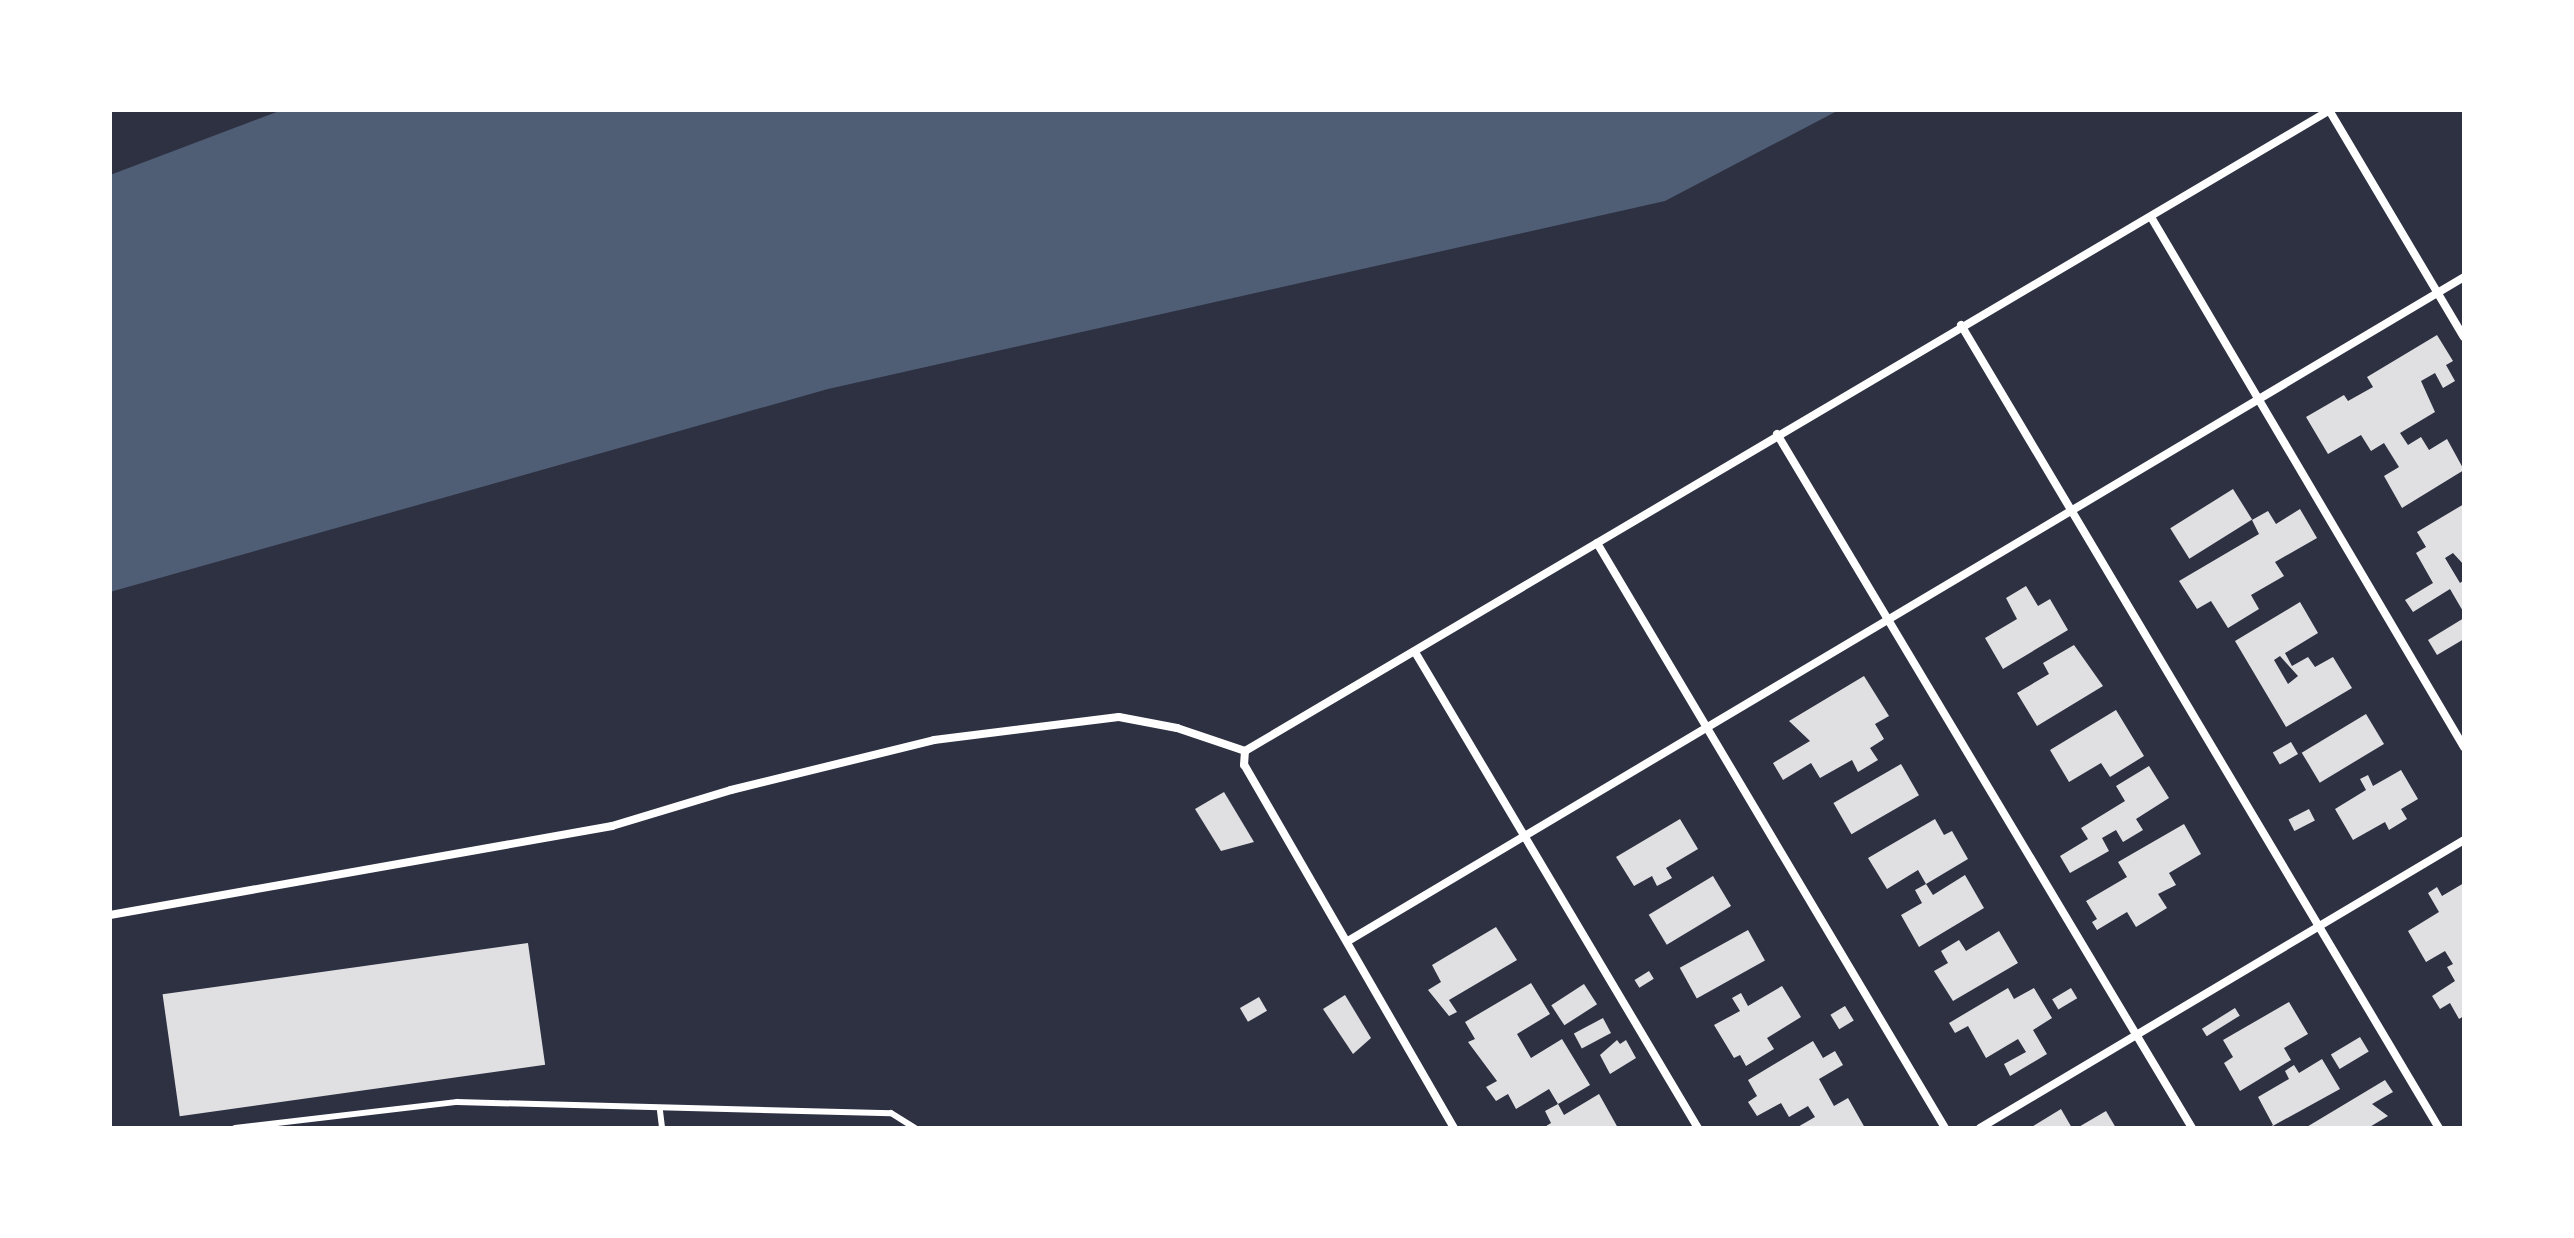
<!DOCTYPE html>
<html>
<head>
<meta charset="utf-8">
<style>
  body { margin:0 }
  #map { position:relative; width:2574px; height:1238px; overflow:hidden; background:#2d3142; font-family:Spectral,serif }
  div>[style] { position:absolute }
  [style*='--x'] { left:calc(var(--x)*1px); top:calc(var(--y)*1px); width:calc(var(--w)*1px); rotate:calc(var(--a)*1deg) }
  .water>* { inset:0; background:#4f5d75 }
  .building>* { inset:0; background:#e0e0e3; transform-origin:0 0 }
  .service>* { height:6px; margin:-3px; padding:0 3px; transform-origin:3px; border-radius:3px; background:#fff }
  .minor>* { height:8px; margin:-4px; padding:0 4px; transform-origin:4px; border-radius:4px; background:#fff }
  span { translate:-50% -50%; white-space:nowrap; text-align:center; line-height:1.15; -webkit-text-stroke:8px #fff; paint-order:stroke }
  .frame { position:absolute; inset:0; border:112px solid #fff; pointer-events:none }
</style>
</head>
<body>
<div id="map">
  <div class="water">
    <i style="clip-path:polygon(282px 110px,1839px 110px,1665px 201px,828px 389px,110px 592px,110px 175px)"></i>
  </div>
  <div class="building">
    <i style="clip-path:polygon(2437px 335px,2453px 361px,2446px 365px,2455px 381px,2443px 388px,2435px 373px,2421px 381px,2435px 412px,2400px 433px,2408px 445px,2421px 437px,2429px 450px,2447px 439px,2464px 470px,2402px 508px,2384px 476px,2399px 467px,2384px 443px,2371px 451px,2361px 435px,2328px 454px,2306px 417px,2344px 395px,2348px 401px,2373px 387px,2367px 377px)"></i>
    <i style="left:2233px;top:489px;width:36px;height:74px;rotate:58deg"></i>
    <i style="clip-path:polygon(2464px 504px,2464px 565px,2453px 553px,2445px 558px,2460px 583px,2464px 580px,2464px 613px,2450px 589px,2413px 612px,2405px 600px,2433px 583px,2416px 553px,2426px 547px,2417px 532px)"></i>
    <i style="clip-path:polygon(2300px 509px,2317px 538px,2275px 562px,2284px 576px,2251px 595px,2259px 609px,2228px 628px,2211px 601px,2197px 609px,2179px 581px,2259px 534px,2252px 520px,2268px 511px,2276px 524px)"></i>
    <i style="clip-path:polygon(2026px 586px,2038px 606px,2050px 599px,2068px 630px,2003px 669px,1985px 638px,2017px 619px,2006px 598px)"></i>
    <i style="clip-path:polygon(evenodd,2300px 602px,2318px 633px,2285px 653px,2292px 666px,2308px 657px,2315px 667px,2333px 657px,2352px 688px,2286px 727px,2235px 641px,2300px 602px,2280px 656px,2298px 676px,2288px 684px,2274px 660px,2280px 656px)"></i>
    <i style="clip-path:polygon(2464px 618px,2464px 639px,2437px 655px,2428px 640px)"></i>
    <i style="clip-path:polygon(2074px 645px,2103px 686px,2037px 726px,2017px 693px,2049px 674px,2043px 663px)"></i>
    <i style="clip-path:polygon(1864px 676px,1889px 716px,1875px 724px,1884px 739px,1870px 748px,1878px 760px,1858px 772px,1852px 760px,1820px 778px,1811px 763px,1783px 780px,1773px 763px,1810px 741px,1789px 721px)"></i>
    <i style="clip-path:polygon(2116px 710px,2144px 756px,2110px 777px,2101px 763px,2069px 782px,2050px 750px)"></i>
    <i style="left:2366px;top:714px;width:35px;height:75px;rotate:59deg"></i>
    <i style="left:2291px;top:742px;width:14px;height:21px;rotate:60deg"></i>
    <i style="left:1901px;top:764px;width:36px;height:78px;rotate:60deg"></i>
    <i style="clip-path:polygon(2149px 766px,2169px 798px,2136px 819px,2143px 830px,2123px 842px,2116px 830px,2102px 838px,2109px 851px,2070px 873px,2060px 856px,2088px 839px,2081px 828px,2125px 801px,2116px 786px)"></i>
    <i style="clip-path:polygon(2401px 770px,2418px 799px,2401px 809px,2407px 819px,2389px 830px,2385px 822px,2353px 840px,2335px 809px,2366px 790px,2360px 779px,2368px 775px,2373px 786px)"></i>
    <i style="clip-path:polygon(1224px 792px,1254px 842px,1221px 851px,1195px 809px)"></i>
    <i style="left:2309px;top:809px;width:13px;height:23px;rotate:63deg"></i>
    <i style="clip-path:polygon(1680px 819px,1698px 849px,1666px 868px,1672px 878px,1657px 886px,1652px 876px,1634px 886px,1616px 857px)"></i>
    <i style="clip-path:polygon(1935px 819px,1944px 835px,1952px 831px,1968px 859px,1926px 884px,1918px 870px,1887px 889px,1868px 858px)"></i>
    <i style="clip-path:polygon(2184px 824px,2201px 854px,2169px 873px,2176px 885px,2158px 894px,2167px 908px,2136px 927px,2127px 912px,2097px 930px,2092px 922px,2097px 919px,2086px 901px,2127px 877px,2118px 862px)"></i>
    <i style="clip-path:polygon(1965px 875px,1984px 908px,1919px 947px,1901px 915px,1922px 903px,1915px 890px,1926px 884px,1933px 895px)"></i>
    <i style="left:1713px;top:876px;width:35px;height:75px;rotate:59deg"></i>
    <i style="clip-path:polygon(2464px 883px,2464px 1016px,2459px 1019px,2450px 1003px,2440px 1009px,2432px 996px,2455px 981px,2447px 967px,2453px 964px,2445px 951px,2426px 962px,2408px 931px,2439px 912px,2428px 893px,2437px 887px,2442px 896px)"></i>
    <i style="clip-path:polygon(1496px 927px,1517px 960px,1449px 1000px,1457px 1012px,1449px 1016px,1428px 990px,1441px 982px,1432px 965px)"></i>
    <i style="left:1748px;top:930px;width:35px;height:78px;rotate:61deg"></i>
    <i style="clip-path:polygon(1999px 931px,2018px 963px,1953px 1001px,1934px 971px,1948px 963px,1941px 951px,1959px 940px,1966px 951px)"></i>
    <i style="left:528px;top:943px;width:123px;height:369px;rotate:82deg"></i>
    <i style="left:1649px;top:971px;width:9px;height:17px;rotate:58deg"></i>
    <i style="clip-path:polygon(1531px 983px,1550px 1014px,1517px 1034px,1531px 1058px,1562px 1039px,1590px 1085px,1558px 1104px,1564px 1115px,1599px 1094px,1618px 1128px,1543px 1128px,1551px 1123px,1545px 1111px,1558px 1104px,1549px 1089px,1516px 1109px,1508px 1094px,1496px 1101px,1486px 1087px,1497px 1081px,1468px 1042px,1475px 1039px,1465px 1022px)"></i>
    <i style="left:1584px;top:984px;width:24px;height:39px;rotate:57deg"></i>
    <i style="clip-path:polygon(1782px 986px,1801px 1017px,1767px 1038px,1774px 1049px,1746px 1066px,1740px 1055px,1734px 1058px,1714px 1025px,1740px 1011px,1732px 998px,1741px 993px,1748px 1006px)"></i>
    <i style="clip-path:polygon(2008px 988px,2014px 999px,2034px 988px,2052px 1018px,2033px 1030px,2047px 1054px,2010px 1076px,2004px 1064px,2026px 1052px,2018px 1039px,1986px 1058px,1968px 1026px,1955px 1033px,1949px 1023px)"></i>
    <i style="left:2071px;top:988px;width:12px;height:22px;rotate:59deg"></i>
    <i style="clip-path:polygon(1345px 995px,1371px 1038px,1353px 1054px,1323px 1009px)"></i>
    <i style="left:1259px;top:997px;width:16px;height:22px;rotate:60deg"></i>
    <i style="clip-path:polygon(2289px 1002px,2308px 1034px,2284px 1048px,2291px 1060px,2240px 1091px,2224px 1063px,2233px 1057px,2223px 1040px)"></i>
    <i style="left:1845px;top:1006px;width:17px;height:17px;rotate:59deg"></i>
    <i style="left:2235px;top:1008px;width:9px;height:39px;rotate:58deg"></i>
    <i style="left:1603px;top:1018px;width:17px;height:33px;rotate:62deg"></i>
    <i style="left:2360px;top:1037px;width:17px;height:34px;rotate:59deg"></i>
    <i style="clip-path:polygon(1617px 1040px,1620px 1044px,1626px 1040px,1636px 1058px,1610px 1074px,1600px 1055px)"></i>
    <i style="clip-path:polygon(1813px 1041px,1823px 1058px,1835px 1051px,1843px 1065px,1819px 1079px,1834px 1106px,1848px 1098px,1865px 1128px,1796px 1128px,1815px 1117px,1808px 1106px,1789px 1117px,1781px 1103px,1757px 1116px,1748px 1102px,1757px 1096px,1748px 1080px)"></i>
    <i style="clip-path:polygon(2322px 1059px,2340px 1089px,2269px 1128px,2273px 1125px,2258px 1097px,2289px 1079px,2285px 1071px,2294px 1065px,2299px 1073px)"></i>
    <i style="clip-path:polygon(2385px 1080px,2393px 1092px,2372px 1104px,2388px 1116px,2368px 1128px,2305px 1128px)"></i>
    <i style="clip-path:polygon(2061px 1109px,2072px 1128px,2030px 1128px)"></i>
    <i style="clip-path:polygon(2106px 1111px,2116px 1128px,2077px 1128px)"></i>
  </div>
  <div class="service">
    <i style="--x:660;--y:1111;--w:17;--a:83"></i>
    <i style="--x:235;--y:1128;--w:224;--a:-6.7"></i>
    <i style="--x:457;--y:1102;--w:434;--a:1.5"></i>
    <i style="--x:891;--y:1113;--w:28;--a:32"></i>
  </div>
  <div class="minor">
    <i style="--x:2329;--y:110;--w:264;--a:59.3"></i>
    <i style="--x:2151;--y:217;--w:616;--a:59.44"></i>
    <i style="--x:1961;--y:325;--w:935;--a:59.24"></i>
    <i style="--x:1777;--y:434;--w:809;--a:59.12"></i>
    <i style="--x:1597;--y:543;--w:681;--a:59.25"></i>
    <i style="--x:1415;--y:652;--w:554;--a:59.27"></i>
    <i style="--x:110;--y:915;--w:510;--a:-10.05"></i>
    <i style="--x:612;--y:826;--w:124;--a:-16.8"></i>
    <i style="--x:731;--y:790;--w:209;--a:-13.8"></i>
    <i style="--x:934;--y:740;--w:186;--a:-7.1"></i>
    <i style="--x:1119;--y:717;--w:59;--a:10.7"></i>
    <i style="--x:1177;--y:728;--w:72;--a:18.7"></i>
    <i style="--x:1348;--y:941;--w:1299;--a:-30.75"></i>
    <i style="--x:1454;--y:1128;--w:419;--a:-120"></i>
    <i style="--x:1244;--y:765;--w:14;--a:-86"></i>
    <i style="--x:1245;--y:751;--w:1260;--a:-30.57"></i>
    <i style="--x:1980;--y:1128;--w:563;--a:-30.75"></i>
  </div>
  <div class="frame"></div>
</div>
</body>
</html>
